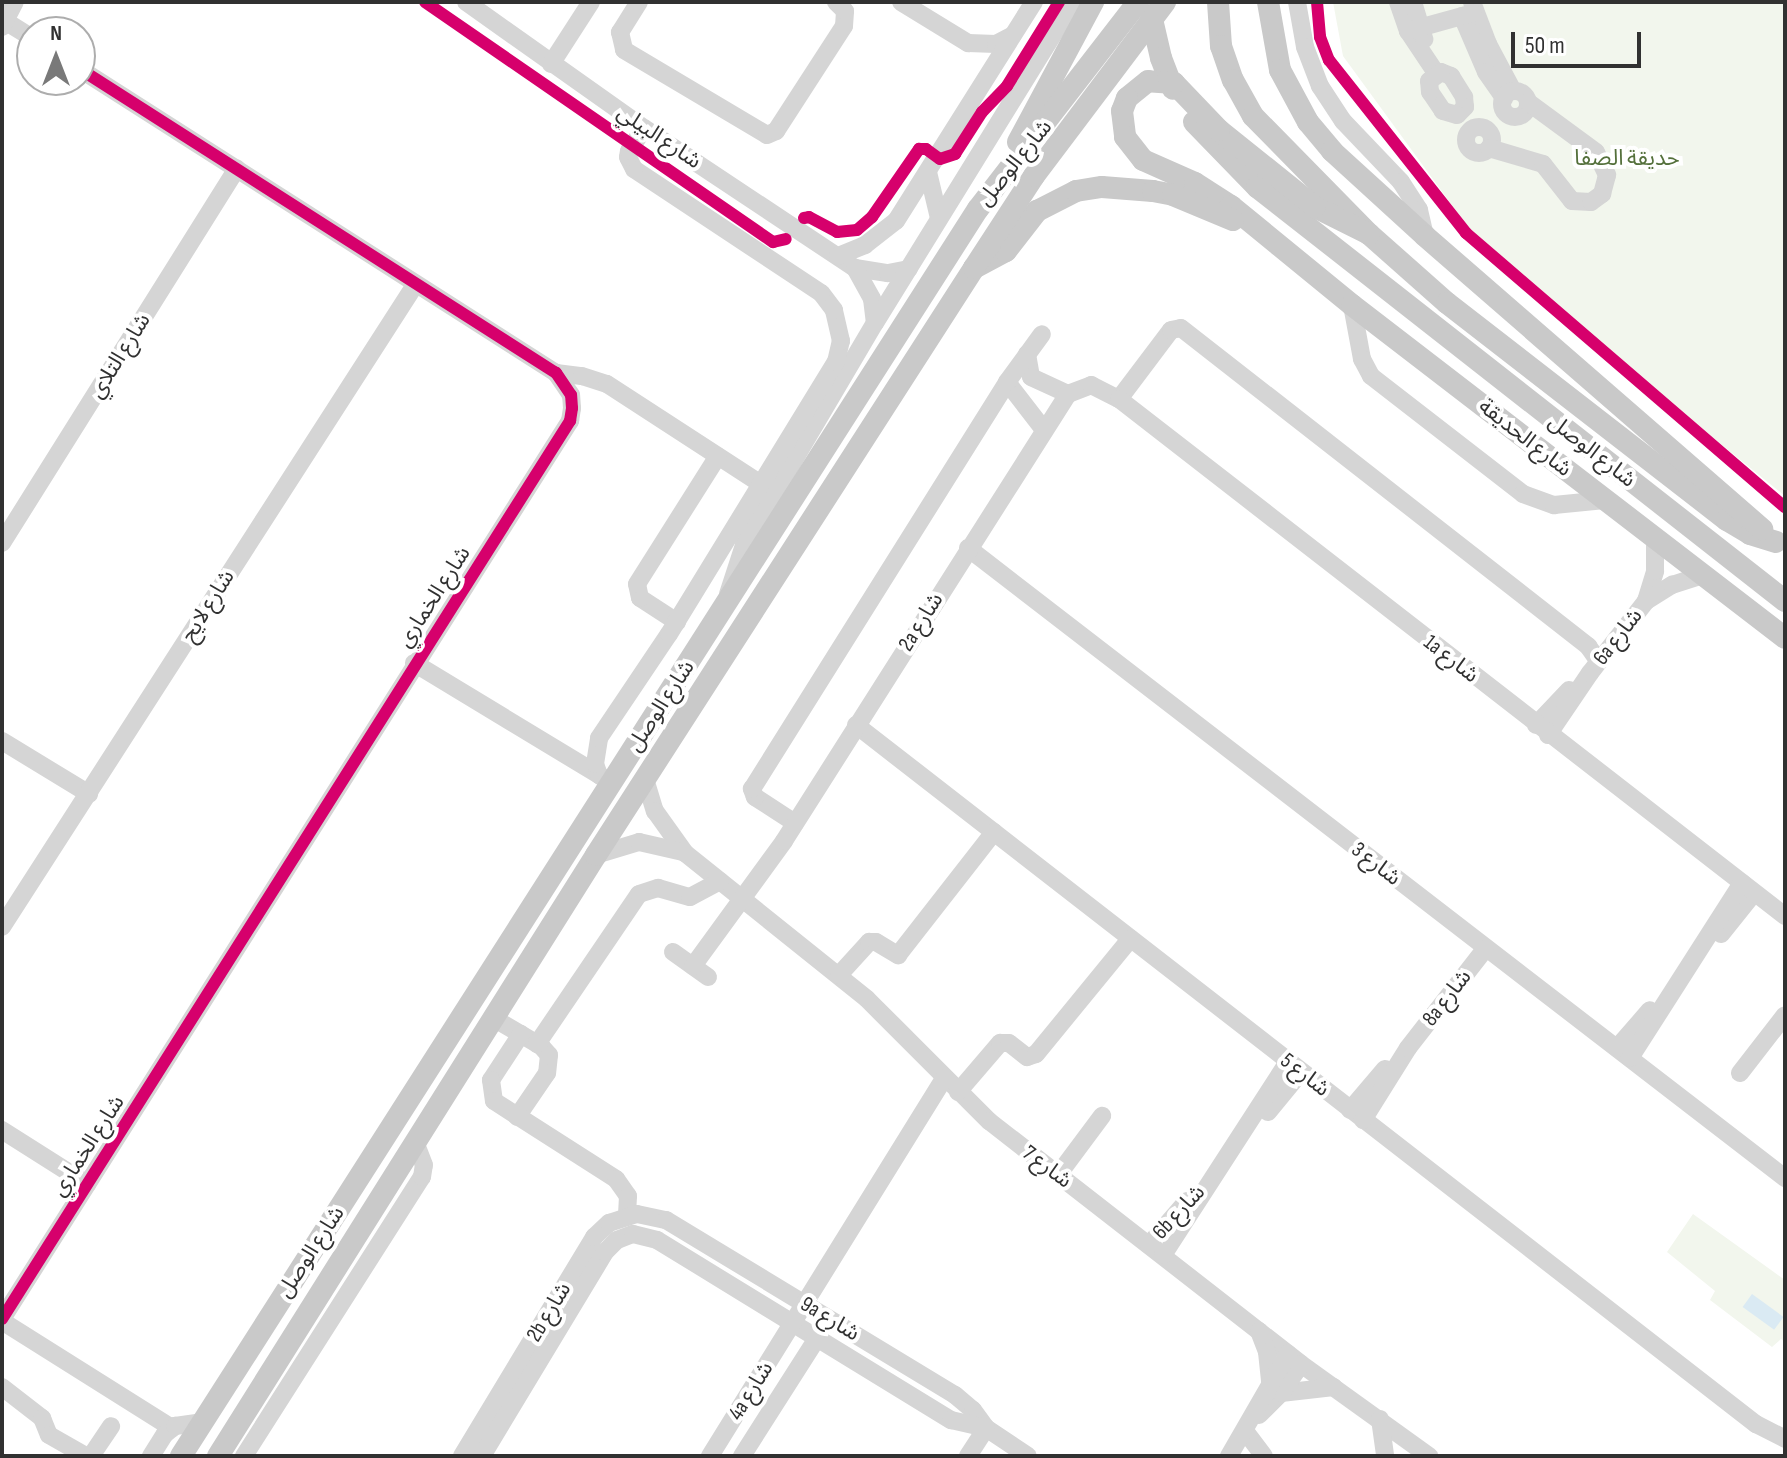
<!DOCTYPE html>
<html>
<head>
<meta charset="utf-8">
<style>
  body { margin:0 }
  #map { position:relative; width:1787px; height:1458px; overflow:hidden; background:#fff; font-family:"Sofia Sans Condensed","Noto Sans Arabic",sans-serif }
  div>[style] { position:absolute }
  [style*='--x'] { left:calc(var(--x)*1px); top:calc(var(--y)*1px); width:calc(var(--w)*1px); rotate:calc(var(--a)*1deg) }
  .green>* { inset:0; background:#f2f6ed }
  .water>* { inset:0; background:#daeaf3; transform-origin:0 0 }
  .minor>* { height:18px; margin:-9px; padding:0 9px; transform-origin:9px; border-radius:9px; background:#d5d5d5 }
  .minor>.ring { margin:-9px; padding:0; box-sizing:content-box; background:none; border:18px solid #d5d5d5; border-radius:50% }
  .major>* { height:22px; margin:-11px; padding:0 11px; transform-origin:11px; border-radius:11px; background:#c9c9c9 }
  .cycleway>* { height:12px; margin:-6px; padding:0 6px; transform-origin:6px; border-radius:6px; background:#d6006c }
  span { translate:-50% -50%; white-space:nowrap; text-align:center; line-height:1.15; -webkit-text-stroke:8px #fff; paint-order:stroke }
  .street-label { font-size:22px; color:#313131 }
  .park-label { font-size:22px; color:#54703b }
  .frame { position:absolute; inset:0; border:4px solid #313131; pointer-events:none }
  .north { position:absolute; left:16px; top:16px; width:80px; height:80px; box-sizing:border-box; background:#fff; border:2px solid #adadad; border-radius:50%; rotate:0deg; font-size:22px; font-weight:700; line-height:32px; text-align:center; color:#313131 }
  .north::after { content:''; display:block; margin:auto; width:28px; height:36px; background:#797979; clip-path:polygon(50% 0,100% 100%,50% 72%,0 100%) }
  .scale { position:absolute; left:1511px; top:32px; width:130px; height:36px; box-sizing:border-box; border:4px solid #313131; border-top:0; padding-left:10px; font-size:24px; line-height:28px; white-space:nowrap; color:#313131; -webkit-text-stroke:6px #fff; paint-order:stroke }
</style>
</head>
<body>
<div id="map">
  <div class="green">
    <i style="clip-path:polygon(1333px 2px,1785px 2px,1785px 496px,1638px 377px,1473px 234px,1343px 56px)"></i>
    <i style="clip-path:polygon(1693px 1214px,1785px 1280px,1785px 1342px,1781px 1339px,1772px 1347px,1710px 1300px,1715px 1291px,1667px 1252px)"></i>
  </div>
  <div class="water">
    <i style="left:1752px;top:1294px;width:39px;height:16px;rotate:36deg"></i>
  </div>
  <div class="minor">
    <i style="--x:466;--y:2;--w:218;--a:35.3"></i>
    <i style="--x:644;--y:128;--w:253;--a:33.6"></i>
    <i style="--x:855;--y:268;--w:33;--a:9"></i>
    <i style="--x:888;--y:273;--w:21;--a:-11"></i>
    <i style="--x:639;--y:2;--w:36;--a:122"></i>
    <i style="--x:620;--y:32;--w:18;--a:77"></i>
    <i style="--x:624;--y:50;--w:166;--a:30.7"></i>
    <i style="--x:767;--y:135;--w:10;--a:-24"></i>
    <i style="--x:776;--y:131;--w:125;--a:-57.1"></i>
    <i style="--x:844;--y:26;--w:15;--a:-86"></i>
    <i style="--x:845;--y:11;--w:13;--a:-135"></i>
    <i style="--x:901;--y:2;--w:79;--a:31.5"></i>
    <i style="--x:968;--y:43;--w:28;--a:2"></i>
    <i style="--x:996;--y:44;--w:19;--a:-28"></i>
    <i style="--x:1297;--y:2;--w:46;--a:79.9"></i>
    <i style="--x:1305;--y:47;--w:42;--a:69"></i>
    <i style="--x:1320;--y:86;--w:42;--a:56.7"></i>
    <i style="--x:1343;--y:121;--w:84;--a:46.4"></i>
    <i style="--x:1401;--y:182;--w:33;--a:57"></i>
    <i style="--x:1419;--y:210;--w:27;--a:77"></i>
    <i style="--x:1398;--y:2;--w:31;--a:71"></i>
    <i style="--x:1408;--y:31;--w:50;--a:56.3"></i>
    <i style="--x:1413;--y:2;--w:39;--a:73"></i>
    <i style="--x:1472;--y:2;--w:45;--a:69.1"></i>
    <i style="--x:1488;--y:44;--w:53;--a:62"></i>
    <i style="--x:1462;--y:16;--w:61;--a:66.8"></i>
    <i style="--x:1486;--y:72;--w:32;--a:55"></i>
    <i style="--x:5;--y:21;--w:32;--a:32"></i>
    <i style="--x:2;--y:27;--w:28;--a:-63"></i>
    <i style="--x:1408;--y:31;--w:67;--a:-15.5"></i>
    <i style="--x:551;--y:64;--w:74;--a:-57.2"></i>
    <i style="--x:1441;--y:72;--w:11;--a:22"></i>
    <i style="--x:1451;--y:76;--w:25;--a:58"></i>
    <i style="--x:1464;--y:97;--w:10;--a:84"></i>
    <i style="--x:1465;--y:107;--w:11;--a:135"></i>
    <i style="--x:1457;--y:115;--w:15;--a:-164"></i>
    <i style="--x:1443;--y:111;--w:23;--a:-124"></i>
    <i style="--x:1430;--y:92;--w:11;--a:-95"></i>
    <i style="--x:1429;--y:81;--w:15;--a:-37"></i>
    <i class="ring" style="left:1502px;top:91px;width:8px;height:8px"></i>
    <i class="ring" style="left:1466px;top:127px;width:8px;height:8px"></i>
    <i style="--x:1489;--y:148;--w:56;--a:16.5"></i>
    <i style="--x:1543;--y:164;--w:47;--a:51.9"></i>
    <i style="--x:1572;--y:201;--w:19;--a:3"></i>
    <i style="--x:1591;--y:202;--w:14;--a:-36"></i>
    <i style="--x:1602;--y:194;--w:20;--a:-75"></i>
    <i style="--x:1607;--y:175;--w:25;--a:-116"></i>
    <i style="--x:1596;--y:152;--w:84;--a:-143.7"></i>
    <i style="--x:928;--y:172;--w:47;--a:76.6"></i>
    <i style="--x:838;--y:256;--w:29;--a:-22"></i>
    <i style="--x:865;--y:245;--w:39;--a:-38"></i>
    <i style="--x:896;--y:221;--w:259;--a:-57.8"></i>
    <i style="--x:855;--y:268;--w:35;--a:61"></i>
    <i style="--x:872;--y:299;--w:24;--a:83"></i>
    <i style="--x:1352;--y:305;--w:55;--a:79.5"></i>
    <i style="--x:1362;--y:359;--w:19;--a:62"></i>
    <i style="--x:1371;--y:376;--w:192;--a:37.8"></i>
    <i style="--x:1523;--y:494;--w:33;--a:20"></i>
    <i style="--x:1554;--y:505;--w:51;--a:-5.6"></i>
    <i style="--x:1027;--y:354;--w:23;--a:80"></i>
    <i style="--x:1031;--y:377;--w:41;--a:24.7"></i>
    <i style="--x:556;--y:373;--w:26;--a:7"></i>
    <i style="--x:582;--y:376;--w:26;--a:18"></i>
    <i style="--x:607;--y:384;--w:184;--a:33"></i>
    <i style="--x:1007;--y:382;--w:61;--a:52.4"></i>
    <i style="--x:1119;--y:399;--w:86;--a:-53"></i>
    <i style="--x:1171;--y:330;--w:10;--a:-11"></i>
    <i style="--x:1181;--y:328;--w:517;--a:38"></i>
    <i style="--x:1588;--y:646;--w:19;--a:55"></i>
    <i style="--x:2;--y:543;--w:442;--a:-57.9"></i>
    <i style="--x:968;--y:548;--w:1032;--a:37.64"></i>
    <i style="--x:728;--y:594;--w:52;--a:-71.9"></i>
    <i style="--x:744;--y:545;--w:258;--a:-59.5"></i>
    <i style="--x:875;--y:323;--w:377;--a:-58.3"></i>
    <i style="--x:1646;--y:601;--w:31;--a:-73"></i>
    <i style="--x:1655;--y:571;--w:32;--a:-90"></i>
    <i style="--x:677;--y:622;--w:44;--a:-147"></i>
    <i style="--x:640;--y:598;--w:14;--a:-102"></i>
    <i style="--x:637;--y:584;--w:151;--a:-57.7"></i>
    <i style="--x:414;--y:663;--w:216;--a:31.2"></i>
    <i style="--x:856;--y:725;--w:1140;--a:37.84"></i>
    <i style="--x:1756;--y:1424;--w:33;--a:27"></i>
    <i style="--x:1536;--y:725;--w:48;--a:-46.7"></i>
    <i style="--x:1548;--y:735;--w:75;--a:-55.9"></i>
    <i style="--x:1590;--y:673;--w:91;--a:-52.1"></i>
    <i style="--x:1646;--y:601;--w:31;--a:-32"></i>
    <i style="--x:1672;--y:585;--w:32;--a:-18"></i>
    <i style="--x:2;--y:741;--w:102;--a:31.3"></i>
    <i style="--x:645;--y:779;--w:34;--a:73"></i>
    <i style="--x:655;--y:811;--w:52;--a:54.5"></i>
    <i style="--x:685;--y:853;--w:233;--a:38.7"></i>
    <i style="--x:867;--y:999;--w:173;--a:45"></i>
    <i style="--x:989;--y:1121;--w:395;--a:37.9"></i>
    <i style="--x:1301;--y:1364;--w:158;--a:35.7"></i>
    <i style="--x:611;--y:783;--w:14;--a:-146"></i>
    <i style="--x:599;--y:775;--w:12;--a:-110"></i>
    <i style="--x:595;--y:764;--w:26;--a:-81"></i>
    <i style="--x:599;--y:738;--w:125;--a:-56.1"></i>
    <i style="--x:669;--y:634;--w:319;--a:-58.5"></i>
    <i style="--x:836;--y:362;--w:22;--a:-77"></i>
    <i style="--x:841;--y:341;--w:32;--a:-103"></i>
    <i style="--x:834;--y:310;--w:21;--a:-127"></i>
    <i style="--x:821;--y:293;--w:224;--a:-146.5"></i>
    <i style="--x:634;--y:169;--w:13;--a:-117"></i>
    <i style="--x:628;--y:157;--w:6;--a:-81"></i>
    <i style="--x:629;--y:151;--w:27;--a:-57"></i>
    <i style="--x:795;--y:823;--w:48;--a:-147"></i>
    <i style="--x:755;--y:797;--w:9;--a:-111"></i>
    <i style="--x:752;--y:789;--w:480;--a:-57.9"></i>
    <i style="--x:1007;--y:382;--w:59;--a:-53.9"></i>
    <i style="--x:596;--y:855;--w:45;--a:-16.8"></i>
    <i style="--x:639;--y:842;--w:45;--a:12.8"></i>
    <i style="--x:2;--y:927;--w:763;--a:-57.25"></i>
    <i style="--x:1721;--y:934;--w:53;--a:-51.2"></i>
    <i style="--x:673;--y:952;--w:43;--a:35.5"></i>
    <i style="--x:693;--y:966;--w:155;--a:-53.9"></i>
    <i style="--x:784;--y:841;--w:530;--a:-57.57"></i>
    <i style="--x:1068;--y:394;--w:25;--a:-21"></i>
    <i style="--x:1091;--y:385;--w:31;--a:27"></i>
    <i style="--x:1119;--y:399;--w:843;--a:37.82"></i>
    <i style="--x:839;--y:975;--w:45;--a:-47.7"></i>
    <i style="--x:869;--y:942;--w:7;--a:0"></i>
    <i style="--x:876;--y:942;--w:26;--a:31"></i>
    <i style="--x:898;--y:955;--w:156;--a:-52"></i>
    <i style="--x:493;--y:1018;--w:56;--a:30.3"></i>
    <i style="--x:541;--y:1046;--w:12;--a:48"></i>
    <i style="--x:549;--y:1055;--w:18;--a:96"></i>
    <i style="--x:547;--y:1073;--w:53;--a:124.3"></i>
    <i style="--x:521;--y:1034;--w:55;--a:123.1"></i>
    <i style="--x:491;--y:1080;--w:21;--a:82"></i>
    <i style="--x:494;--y:1101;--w:145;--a:32.6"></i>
    <i style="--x:616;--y:1179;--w:21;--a:55"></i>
    <i style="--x:628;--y:1196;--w:19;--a:93"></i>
    <i style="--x:537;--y:1044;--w:181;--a:-55.8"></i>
    <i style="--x:639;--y:894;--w:20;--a:-18"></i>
    <i style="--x:658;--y:888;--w:33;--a:16"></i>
    <i style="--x:690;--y:897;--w:34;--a:-28"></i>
    <i style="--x:1617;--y:1048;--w:50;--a:-49"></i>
    <i style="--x:1630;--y:1058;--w:208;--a:-57.4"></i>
    <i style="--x:1740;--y:1073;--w:73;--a:-52.2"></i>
    <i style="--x:958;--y:1092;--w:65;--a:-49.4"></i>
    <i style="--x:1000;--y:1043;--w:9;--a:0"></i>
    <i style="--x:1009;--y:1043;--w:23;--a:38"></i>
    <i style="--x:1027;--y:1057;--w:9;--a:-18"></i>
    <i style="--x:1036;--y:1054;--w:149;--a:-50.7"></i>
    <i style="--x:1350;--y:1110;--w:54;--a:-49.5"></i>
    <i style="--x:1268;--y:1112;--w:52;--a:-50.5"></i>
    <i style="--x:1363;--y:1120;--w:85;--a:-58"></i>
    <i style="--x:1408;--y:1048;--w:125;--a:-52.1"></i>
    <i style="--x:2;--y:1130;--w:101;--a:32.4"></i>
    <i style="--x:1058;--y:1175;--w:74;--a:-53.3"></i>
    <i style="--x:1149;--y:1245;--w:58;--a:-49.2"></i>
    <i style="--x:1163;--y:1255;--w:230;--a:-57.1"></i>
    <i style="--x:2;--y:1319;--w:1063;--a:-57.69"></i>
    <i style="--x:570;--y:421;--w:13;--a:-81"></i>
    <i style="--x:572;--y:408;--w:13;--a:-94"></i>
    <i style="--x:571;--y:395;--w:27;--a:-124"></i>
    <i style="--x:556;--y:373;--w:565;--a:-147.44"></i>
    <i style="--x:2;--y:1321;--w:201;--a:32.2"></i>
    <i style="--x:1259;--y:1331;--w:22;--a:69"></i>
    <i style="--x:1267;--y:1352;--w:30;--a:84"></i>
    <i style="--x:2;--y:1387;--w:51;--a:37.8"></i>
    <i style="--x:42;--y:1418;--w:18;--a:68"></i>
    <i style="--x:49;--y:1435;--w:43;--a:29.6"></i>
    <i style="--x:1281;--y:1393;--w:53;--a:-6.5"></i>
    <i style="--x:1259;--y:1415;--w:31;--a:-45"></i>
    <i style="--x:1281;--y:1393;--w:35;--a:-55"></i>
    <i style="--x:1380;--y:1419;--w:37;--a:82"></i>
    <i style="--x:1245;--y:1431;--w:31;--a:53"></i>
    <i style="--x:91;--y:1456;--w:36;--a:-56"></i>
    <i style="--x:151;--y:1456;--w:26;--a:-58"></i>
    <i style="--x:165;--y:1434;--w:13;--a:-39"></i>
    <i style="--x:175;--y:1426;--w:27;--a:-8"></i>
    <i style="--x:244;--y:1456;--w:331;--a:-57.5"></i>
    <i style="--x:422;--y:1177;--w:12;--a:-81"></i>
    <i style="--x:424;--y:1165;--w:25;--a:-111"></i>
    <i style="--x:462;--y:1456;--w:256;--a:-58.9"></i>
    <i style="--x:594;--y:1237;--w:21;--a:-43"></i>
    <i style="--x:609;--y:1223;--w:29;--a:-18"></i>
    <i style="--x:637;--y:1214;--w:30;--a:12"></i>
    <i style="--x:666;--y:1220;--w:338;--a:31.2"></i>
    <i style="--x:955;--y:1395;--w:23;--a:40"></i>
    <i style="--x:973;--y:1410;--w:22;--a:54"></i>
    <i style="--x:986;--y:1428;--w:50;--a:33.7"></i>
    <i style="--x:482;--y:1456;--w:238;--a:-58.9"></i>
    <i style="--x:605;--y:1252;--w:17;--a:-45"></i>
    <i style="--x:617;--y:1240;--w:17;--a:-21"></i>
    <i style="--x:633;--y:1234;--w:25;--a:14"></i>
    <i style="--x:657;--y:1240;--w:345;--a:31.5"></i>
    <i style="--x:951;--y:1420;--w:36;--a:13"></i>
    <i style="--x:710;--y:1456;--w:445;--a:-58.2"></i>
    <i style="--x:742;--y:1456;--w:138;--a:-57.5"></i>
    <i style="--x:968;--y:1456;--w:33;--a:-57"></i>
    <i style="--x:1229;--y:1456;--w:118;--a:-60"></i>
  </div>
  <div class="major">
    <i style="--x:1218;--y:2;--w:44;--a:86.1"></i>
    <i style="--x:1221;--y:46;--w:36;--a:71"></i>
    <i style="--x:1233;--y:80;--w:41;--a:60.9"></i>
    <i style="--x:1253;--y:116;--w:165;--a:45.5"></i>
    <i style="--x:1369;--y:234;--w:104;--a:41.5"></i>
    <i style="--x:1447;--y:303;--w:354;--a:37.8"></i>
    <i style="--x:1727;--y:520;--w:27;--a:31"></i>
    <i style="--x:1750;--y:534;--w:27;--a:17"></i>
    <i style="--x:1268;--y:2;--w:69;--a:80"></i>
    <i style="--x:1280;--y:70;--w:59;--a:61.7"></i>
    <i style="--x:1308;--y:122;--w:38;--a:50"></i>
    <i style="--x:1332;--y:151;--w:126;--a:42.4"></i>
    <i style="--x:1425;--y:236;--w:447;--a:41"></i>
    <i style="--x:1151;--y:15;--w:44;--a:76.9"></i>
    <i style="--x:1161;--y:58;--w:33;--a:69"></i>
    <i style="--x:1194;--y:122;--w:91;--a:45.9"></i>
    <i style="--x:1257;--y:187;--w:671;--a:38.1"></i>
    <i style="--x:1018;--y:142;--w:159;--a:-61.8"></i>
    <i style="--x:1369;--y:234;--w:60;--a:-153.4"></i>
    <i style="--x:1315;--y:207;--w:123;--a:-141.3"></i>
    <i style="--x:1219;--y:130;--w:65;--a:-133.8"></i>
    <i style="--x:1174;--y:83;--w:26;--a:-176"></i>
    <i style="--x:1148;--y:81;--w:27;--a:141"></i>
    <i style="--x:1127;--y:98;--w:14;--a:111"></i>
    <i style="--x:1122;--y:111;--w:26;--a:83"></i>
    <i style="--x:1125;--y:137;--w:29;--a:52"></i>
    <i style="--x:1143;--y:160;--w:57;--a:23.9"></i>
    <i style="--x:1195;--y:183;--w:43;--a:32.6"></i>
    <i style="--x:1231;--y:206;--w:156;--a:39.3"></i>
    <i style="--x:1352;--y:305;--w:546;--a:37.56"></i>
    <i style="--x:974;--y:268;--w:36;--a:-28"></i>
    <i style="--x:1006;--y:251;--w:51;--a:-52.2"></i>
    <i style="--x:1037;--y:211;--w:44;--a:-27.1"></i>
    <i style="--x:1076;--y:191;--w:26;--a:-9"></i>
    <i style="--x:1102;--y:187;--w:51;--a:4.5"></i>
    <i style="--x:1153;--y:191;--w:20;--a:11"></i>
    <i style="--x:1173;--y:195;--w:65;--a:22.6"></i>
    <i style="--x:181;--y:1456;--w:1480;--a:-57.42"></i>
    <i style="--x:978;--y:209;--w:262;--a:-52.3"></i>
    <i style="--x:218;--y:1456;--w:710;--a:-57.83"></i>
    <i style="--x:596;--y:855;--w:698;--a:-57.22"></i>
    <i style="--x:974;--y:268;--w:110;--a:-56.9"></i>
    <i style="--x:1034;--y:176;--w:218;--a:-53"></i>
  </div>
  <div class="cycleway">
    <i style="--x:425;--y:2;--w:423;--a:34.6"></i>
    <i style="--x:773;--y:242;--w:13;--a:-13"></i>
    <i style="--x:1317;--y:2;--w:35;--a:85"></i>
    <i style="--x:1320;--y:37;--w:25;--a:69"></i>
    <i style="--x:1329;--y:60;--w:221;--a:51.6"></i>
    <i style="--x:1466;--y:233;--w:421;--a:40.7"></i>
    <i style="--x:804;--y:218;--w:5;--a:-11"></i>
    <i style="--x:809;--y:217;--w:32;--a:28"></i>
    <i style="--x:837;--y:232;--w:20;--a:-6"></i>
    <i style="--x:857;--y:230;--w:20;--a:-41"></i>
    <i style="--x:872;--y:217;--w:83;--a:-55.3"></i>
    <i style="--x:919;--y:149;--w:7;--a:0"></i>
    <i style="--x:926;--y:149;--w:17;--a:36"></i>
    <i style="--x:940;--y:159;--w:16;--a:-18"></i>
    <i style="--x:955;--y:154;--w:50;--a:-57.3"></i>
    <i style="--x:982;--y:112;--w:36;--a:-46"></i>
    <i style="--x:1007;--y:86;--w:99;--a:-58.2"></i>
    <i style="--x:2;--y:1319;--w:1063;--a:-57.69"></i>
    <i style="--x:570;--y:421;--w:13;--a:-81"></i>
    <i style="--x:572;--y:408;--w:13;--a:-94"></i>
    <i style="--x:571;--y:395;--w:27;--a:-124"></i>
    <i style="--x:556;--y:373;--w:565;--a:-147.44"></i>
  </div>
  <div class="street-label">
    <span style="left:659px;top:137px;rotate:34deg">شارع البيلي</span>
    <span style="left:1015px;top:163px;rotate:-51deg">شارع الوصل</span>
    <span style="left:120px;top:356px;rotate:-58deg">شارع التلاي</span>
    <span style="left:1525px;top:438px;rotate:38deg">شارع الحديقة</span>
    <span style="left:1592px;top:451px;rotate:38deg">شارع الوصل</span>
    <span style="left:434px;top:597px;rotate:-57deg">شارع الخماري</span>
    <span style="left:208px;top:606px;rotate:-58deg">شارع لايح</span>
    <span style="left:921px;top:622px;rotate:-58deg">2a شارع</span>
    <span style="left:1618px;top:637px;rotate:-52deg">6a شارع</span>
    <span style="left:1451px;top:659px;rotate:38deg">1a شارع</span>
    <span style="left:661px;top:706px;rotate:-57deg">شارع الوصل</span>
    <span style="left:1376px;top:864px;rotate:38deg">شارع 3</span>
    <span style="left:1447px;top:998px;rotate:-52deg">8a شارع</span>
    <span style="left:1305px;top:1075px;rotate:38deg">شارع 5</span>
    <span style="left:88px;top:1146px;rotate:-57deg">شارع الخماري</span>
    <span style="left:1047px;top:1167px;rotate:37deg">شارع 7</span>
    <span style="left:1179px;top:1212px;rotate:-47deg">6b شارع</span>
    <span style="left:311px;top:1252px;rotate:-57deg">شارع الوصل</span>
    <span style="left:549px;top:1312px;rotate:-59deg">2b شارع</span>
    <span style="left:830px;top:1319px;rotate:31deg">9a شارع</span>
    <span style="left:751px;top:1391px;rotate:-58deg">4a شارع</span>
  </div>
  <div class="park-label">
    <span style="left:1627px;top:159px">حديقة الصفا</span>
  </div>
  <div class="frame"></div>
  <div class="north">N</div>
  <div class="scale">50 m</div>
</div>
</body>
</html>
